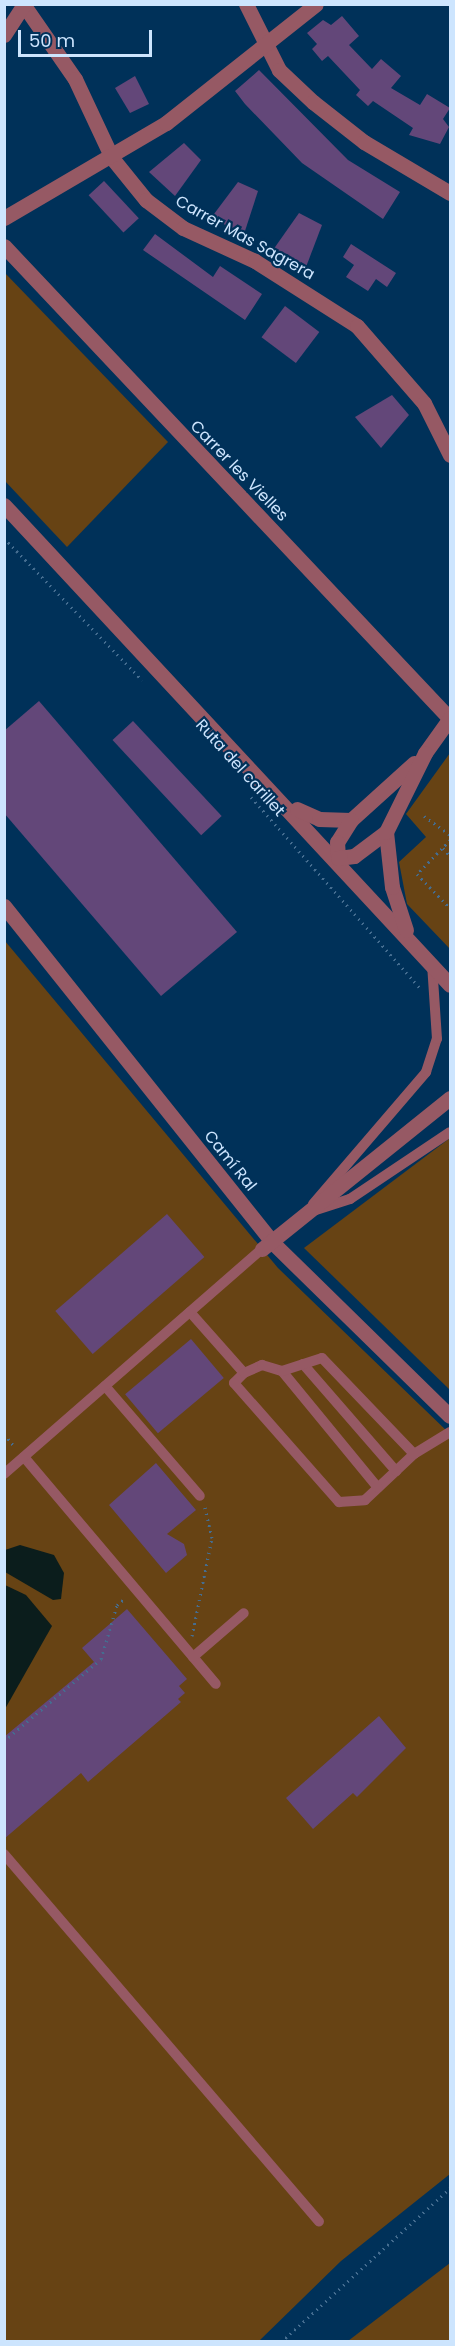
<!DOCTYPE html>
<html>
<head>
<meta charset="utf-8">
<style>
  body { margin:0 }
  #map { position:relative; width:455px; height:2346px; overflow:hidden; background:#003159; font-family:Poppins,sans-serif }
  div>[style] { position:absolute }
  [style*='--x'] { left:calc(var(--x)*1px); top:calc(var(--y)*1px); width:calc(var(--w)*1px); rotate:calc(var(--a)*1deg) }
  .green>* { inset:0; background:#674314 }
  .water>* { inset:0; background:#0b1d1c }
  .building>* { inset:0; background:#634779; transform-origin:0 0 }
  .path>* { height:3px; margin-top:-1.5px; transform-origin:0; background:repeating-linear-gradient(90deg,#456d90 0 1.5px,transparent 0 6px) }
  .service>* { height:10px; margin:-5px; padding:0 5px; transform-origin:5px; border-radius:5px; background:#965964 }
  .minor>* { height:15px; margin:-7.5px; padding:0 7.5px; transform-origin:7.5px; border-radius:7.5px; background:#965964 }
  .tertiary>* { height:15px; margin:-7.5px; padding:0 7.5px; transform-origin:7.5px; border-radius:7.5px; background:#965964 }
  span { translate:-50% -50%; white-space:nowrap; text-align:center; line-height:1.15; -webkit-text-stroke:4.5px #003159; paint-order:stroke }
  .street-label { font-size:16px; color:#cde5fe }
  .frame { position:absolute; inset:0; border:6px solid #cde5fe; pointer-events:none }
  .scale { position:absolute; left:18px; top:30px; width:134px; height:27px; box-sizing:border-box; border:3px solid #cde5fe; border-top:0; padding-left:8px; font-size:18px; line-height:21px; white-space:nowrap; color:#cde5fe; -webkit-text-stroke:4px #003159; paint-order:stroke }
</style>
</head>
<body>
<div id="map">
  <div class="green">
    <i style="clip-path:polygon(4px 272px,168px 442px,67px 547px,5px 481px)"></i>
    <i style="clip-path:polygon(450px 753px,450px 949px,407px 904px,399px 862px,426px 837px,406px 814px)"></i>
    <i style="clip-path:polygon(5px 941px,278px 1268px,450px 1434px,450px 2174px,341px 2261px,259px 2341px,5px 2341px)"></i>
    <i style="clip-path:polygon(450px 1138px,450px 1390px,304px 1248px)"></i>
    <i style="clip-path:polygon(450px 2263px,450px 2341px,348px 2341px)"></i>
  </div>
  <div class="water">
    <i style="clip-path:polygon(20px 1545px,54px 1555px,64px 1573px,61px 1599px,53px 1600px,5px 1572px,5px 1550px)"></i>
    <i style="clip-path:polygon(5px 1585px,26px 1595px,52px 1626px,5px 1709px)"></i>
  </div>
  <div class="building">
    <i style="clip-path:polygon(342px 16px,359px 36px,349px 45px,372px 69px,381px 59px,401px 76px,391px 88px,420px 105px,427px 94px,450px 108px,443px 119px,449px 127px,440px 144px,409px 135px,413px 128px,373px 101px,368px 106px,356px 95px,360px 90px,328px 56px,322px 61px,312px 49px,317px 44px,307px 33px,323px 20px,331px 25px)"></i>
    <i style="clip-path:polygon(259px 70px,348px 160px,400px 192px,383px 219px,302px 163px,245px 104px,235px 91px)"></i>
    <i style="clip-path:polygon(135px 76px,149px 104px,130px 113px,115px 88px)"></i>
    <i style="clip-path:polygon(184px 143px,201px 160px,175px 196px,149px 172px)"></i>
    <i style="left:104px;top:181px;width:51px;height:21px;rotate:47deg"></i>
    <i style="clip-path:polygon(238px 182px,258px 191px,244px 234px,211px 218px)"></i>
    <i style="clip-path:polygon(299px 213px,322px 225px,306px 267px,273px 250px)"></i>
    <i style="clip-path:polygon(155px 234px,213px 277px,220px 266px,262px 294px,245px 320px,143px 250px)"></i>
    <i style="clip-path:polygon(351px 244px,396px 273px,387px 287px,376px 279px,368px 291px,346px 277px,354px 265px,343px 257px)"></i>
    <i style="left:285px;top:306px;width:43px;height:39px;rotate:37deg"></i>
    <i style="clip-path:polygon(392px 395px,409px 415px,381px 448px,355px 417px)"></i>
    <i style="clip-path:polygon(39px 701px,237px 932px,161px 996px,4px 813px,4px 731px)"></i>
    <i style="left:133px;top:721px;width:130px;height:28px;rotate:47deg"></i>
    <i style="left:167px;top:1214px;width:57px;height:148px;rotate:49deg"></i>
    <i style="left:191px;top:1339px;width:51px;height:86px;rotate:50deg"></i>
    <i style="clip-path:polygon(156px 1463px,196px 1510px,167px 1534px,184px 1544px,187px 1555px,166px 1573px,109px 1505px)"></i>
    <i style="clip-path:polygon(127px 1609px,187px 1679px,179px 1686px,185px 1693px,178px 1699px,181px 1702px,88px 1782px,81px 1773px,4px 1839px,4px 1737px,94px 1662px,82px 1648px)"></i>
    <i style="clip-path:polygon(379px 1716px,406px 1748px,357px 1797px,353px 1793px,313px 1829px,286px 1798px)"></i>
  </div>
  <div class="path">
    <i style="--x:4;--y:538;--w:198;--a:45.8"></i>
    <i style="--x:251;--y:797;--w:254;--a:48.5"></i>
    <i style="--x:424;--y:816;--w:32;--a:36"></i>
    <i style="--x:450;--y:840;--w:47;--a:134.1"></i>
    <i style="--x:417;--y:874;--w:47;--a:45.9"></i>
    <i style="--x:443;--y:848;--w:11;--a:49"></i>
    <i style="--x:4;--y:1434;--w:17;--a:50"></i>
    <i style="--x:192;--y:1636;--w:100;--a:-78.5"></i>
    <i style="--x:212;--y:1538;--w:32;--a:-103"></i>
    <i style="--x:4;--y:1741;--w:127;--a:-40.2"></i>
    <i style="--x:101;--y:1659;--w:56;--a:-73.5"></i>
    <i style="--x:117;--y:1605;--w:11;--a:-41"></i>
    <i style="--x:281;--y:2342;--w:229;--a:-42.3"></i>
  </div>
  <div class="service">
    <i style="--x:313;--y:1204;--w:174;--a:-49.4"></i>
    <i style="--x:426;--y:1072;--w:35;--a:-72"></i>
    <i style="--x:437;--y:1039;--w:75;--a:-93.8"></i>
    <i style="--x:316;--y:1210;--w:36;--a:-18"></i>
    <i style="--x:350;--y:1199;--w:120;--a:-33.8"></i>
    <i style="--x:190;--y:1312;--w:81;--a:48.5"></i>
    <i style="--x:244;--y:1373;--w:14;--a:135"></i>
    <i style="--x:234;--y:1383;--w:159;--a:48.6"></i>
    <i style="--x:339;--y:1502;--w:26;--a:-4"></i>
    <i style="--x:365;--y:1500;--w:67;--a:-43.2"></i>
    <i style="--x:414;--y:1454;--w:42;--a:-31.4"></i>
    <i style="--x:303;--y:1364;--w:142;--a:49"></i>
    <i style="--x:282;--y:1371;--w:151;--a:50.6"></i>
    <i style="--x:244;--y:1373;--w:20;--a:-24"></i>
    <i style="--x:262;--y:1365;--w:21;--a:17"></i>
    <i style="--x:282;--y:1371;--w:42;--a:-18"></i>
    <i style="--x:322;--y:1358;--w:133;--a:46.2"></i>
    <i style="--x:105;--y:1386;--w:145;--a:49.2"></i>
    <i style="--x:24;--y:1457;--w:297;--a:49.8"></i>
    <i style="--x:4;--y:1474;--w:342;--a:-41.1"></i>
    <i style="--x:193;--y:1657;--w:67;--a:-40.8"></i>
    <i style="--x:4;--y:1854;--w:484;--a:49.4"></i>
  </div>
  <div class="minor">
    <i style="--x:23;--y:4;--w:91;--a:55.3"></i>
    <i style="--x:75;--y:79;--w:87;--a:64.9"></i>
    <i style="--x:112;--y:158;--w:54;--a:51"></i>
    <i style="--x:146;--y:200;--w:46;--a:37.1"></i>
    <i style="--x:183;--y:228;--w:79;--a:24.6"></i>
    <i style="--x:255;--y:261;--w:121;--a:32.5"></i>
    <i style="--x:357;--y:326;--w:102;--a:49"></i>
    <i style="--x:424;--y:403;--w:58;--a:63.4"></i>
    <i style="--x:246;--y:4;--w:74;--a:63.4"></i>
    <i style="--x:279;--y:70;--w:47;--a:43.3"></i>
    <i style="--x:313;--y:102;--w:65;--a:38.1"></i>
    <i style="--x:364;--y:142;--w:100;--a:30.7"></i>
    <i style="--x:4;--y:35;--w:37;--a:-57"></i>
    <i style="--x:4;--y:218;--w:188;--a:-30.4"></i>
    <i style="--x:166;--y:123;--w:191;--a:-38.4"></i>
    <i style="--x:4;--y:246;--w:650;--a:46.68"></i>
    <i style="--x:425;--y:753;--w:43;--a:-54.5"></i>
    <i style="--x:4;--y:906;--w:428;--a:51.4"></i>
    <i style="--x:271;--y:1241;--w:250;--a:44.4"></i>
    <i style="--x:262;--y:1249;--w:241;--a:-38.8"></i>
  </div>
  <div class="tertiary">
    <i style="--x:4;--y:505;--w:655;--a:47.1"></i>
    <i style="--x:297;--y:809;--w:24;--a:24"></i>
    <i style="--x:319;--y:819;--w:32;--a:2"></i>
    <i style="--x:351;--y:820;--w:85;--a:-42.1"></i>
    <i style="--x:351;--y:820;--w:26;--a:122"></i>
    <i style="--x:337;--y:842;--w:16;--a:86"></i>
    <i style="--x:338;--y:858;--w:16;--a:-7"></i>
    <i style="--x:354;--y:856;--w:40;--a:-37"></i>
    <i style="--x:406;--y:930;--w:45;--a:-108"></i>
    <i style="--x:392;--y:887;--w:55;--a:-96.2"></i>
    <i style="--x:386;--y:832;--w:88;--a:-63.7"></i>
  </div>
  <div class="street-label">
    <span style="left:245px;top:238px;rotate:29deg">Carrer Mas Sagrera</span>
    <span style="left:239px;top:471px;rotate:46deg">Carrer les Vielles</span>
    <span style="left:240px;top:768px;rotate:48deg">Ruta del carillet</span>
    <span style="left:230px;top:1161px;rotate:51deg">Camí Ral</span>
  </div>
  <div class="frame"></div>
  <div class="scale">50 m</div>
</div>
</body>
</html>
